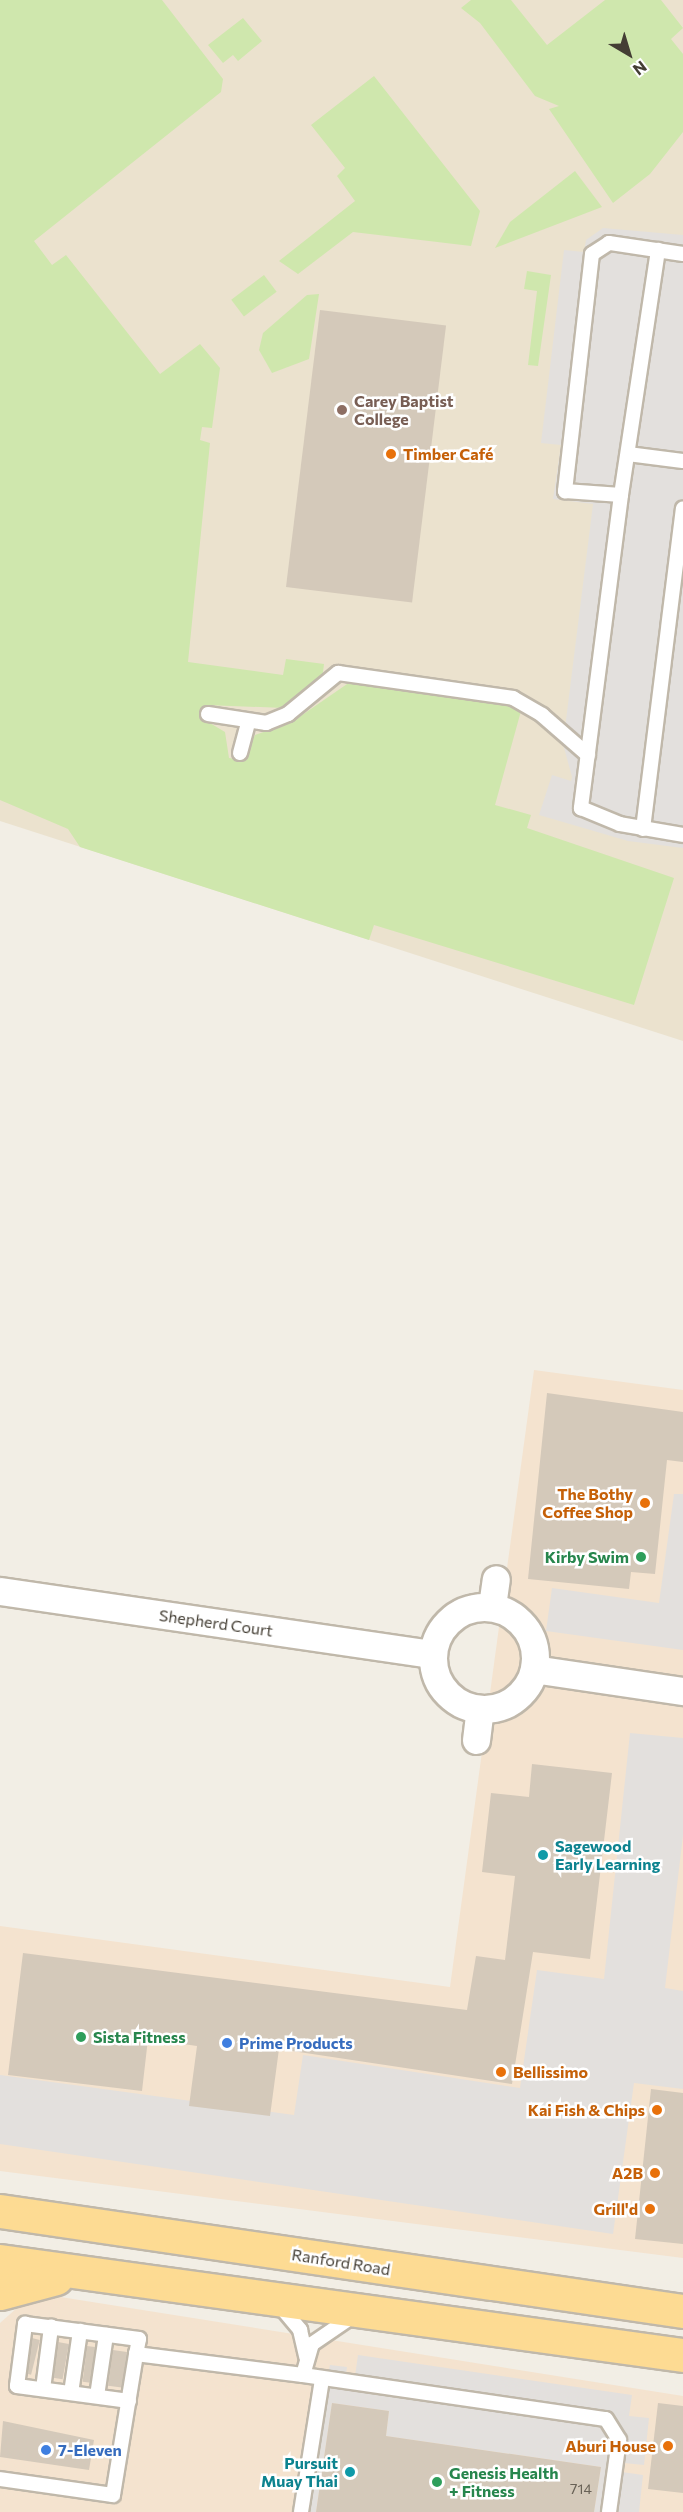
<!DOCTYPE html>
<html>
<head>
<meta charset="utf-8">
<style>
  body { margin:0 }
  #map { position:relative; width:683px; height:2512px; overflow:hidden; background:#f2eee5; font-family:Commissioner,sans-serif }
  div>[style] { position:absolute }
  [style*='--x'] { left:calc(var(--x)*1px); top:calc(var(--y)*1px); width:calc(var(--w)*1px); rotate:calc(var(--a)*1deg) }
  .commercial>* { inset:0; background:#f4e3cf }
  .education>* { inset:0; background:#ebe2ce }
  .green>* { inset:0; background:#cfe7ad; transform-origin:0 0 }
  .parking>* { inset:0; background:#e3e0dd }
  .building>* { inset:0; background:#d4c9ba; transform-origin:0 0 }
  .roads { filter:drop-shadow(2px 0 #c0b8aa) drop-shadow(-2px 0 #c0b8aa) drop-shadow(0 2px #c0b8aa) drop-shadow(0 -2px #c0b8aa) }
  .lane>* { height:14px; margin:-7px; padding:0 7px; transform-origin:7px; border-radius:7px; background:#fff }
  .street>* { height:27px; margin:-13.5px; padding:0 13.5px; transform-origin:13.5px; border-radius:13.5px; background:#fff }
  .street>.ring { margin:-13.5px; padding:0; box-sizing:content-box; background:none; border:27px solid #fff; border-radius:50% }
  .primary>* { height:33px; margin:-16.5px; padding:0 16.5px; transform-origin:16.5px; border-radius:16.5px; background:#fddb93 }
  .dots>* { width:16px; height:16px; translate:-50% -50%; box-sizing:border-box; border:3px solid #fff; border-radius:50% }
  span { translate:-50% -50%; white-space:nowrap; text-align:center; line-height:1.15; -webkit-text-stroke:5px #fff; paint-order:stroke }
  .number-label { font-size:14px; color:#686156 }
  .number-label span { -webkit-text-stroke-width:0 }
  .education-label { font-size:16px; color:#785e54; font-weight:700 }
  .left { translate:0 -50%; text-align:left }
  .food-label { font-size:16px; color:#c56008; font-weight:700 }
  .right { translate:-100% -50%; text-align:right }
  .leisure-label { font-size:16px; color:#27864d; font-weight:700 }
  .street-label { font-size:16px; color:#443e34 }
  .culture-label { font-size:16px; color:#0d838f; font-weight:700 }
  .shop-label { font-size:16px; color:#366cbe; font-weight:700 }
  .north { position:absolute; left:599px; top:24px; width:60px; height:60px; -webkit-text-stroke:4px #fff; paint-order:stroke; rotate:142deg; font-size:16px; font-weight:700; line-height:24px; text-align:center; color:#443e34 }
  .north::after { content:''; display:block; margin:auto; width:21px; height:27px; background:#443e34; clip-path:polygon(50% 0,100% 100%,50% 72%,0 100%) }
</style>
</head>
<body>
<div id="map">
  <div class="commercial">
    <i style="clip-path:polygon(534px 1370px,683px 1390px,683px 2258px,0 2171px,0 1926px,450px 1987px)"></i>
    <i style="clip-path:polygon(48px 2295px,683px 2396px,683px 2512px,0 2512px,0 2323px,18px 2307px)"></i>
  </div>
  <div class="education">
    <i style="clip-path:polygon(0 0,683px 0,683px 1041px,0 821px)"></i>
  </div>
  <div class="green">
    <i style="clip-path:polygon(0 0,162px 0,223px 79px,221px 92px,34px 241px,52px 265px,66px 255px,160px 374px,200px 344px,220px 368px,212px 428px,202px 427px,200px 440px,210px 443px,188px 662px,283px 675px,286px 659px,324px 664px,322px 680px,285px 708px,206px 705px,203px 719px,225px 732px,229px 758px,243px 760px,255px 735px,292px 722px,350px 682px,512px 704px,521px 711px,495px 805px,531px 815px,527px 828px,674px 878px,634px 1005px,374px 925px,369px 940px,80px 847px,68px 829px,0 800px)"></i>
    <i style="clip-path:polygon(471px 0,511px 0,547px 45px,605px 0,661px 0,683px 28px,671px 39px,683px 54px,683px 132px,650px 174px,613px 203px,549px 109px,559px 106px,535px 96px,480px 23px,461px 8px)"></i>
    <i style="clip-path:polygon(243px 18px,262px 41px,238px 61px,233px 55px,223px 63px,208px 45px)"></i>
    <i style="clip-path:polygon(374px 76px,480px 211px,471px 246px,353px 232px,298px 274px,279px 261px,355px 201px,337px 176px,345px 168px,311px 125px)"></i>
    <i style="clip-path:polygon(575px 171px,602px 207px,495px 248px,510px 222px)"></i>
    <i style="clip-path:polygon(527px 271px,551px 275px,538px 366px,528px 365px,537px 291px,524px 289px)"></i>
    <i style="left:264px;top:275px;width:21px;height:41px;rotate:53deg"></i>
    <i style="clip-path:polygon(319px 294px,309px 359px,272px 373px,259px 350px,263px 333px,307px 295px)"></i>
  </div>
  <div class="parking">
    <i style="clip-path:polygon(603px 228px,683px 235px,683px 848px,628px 841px,539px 815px,552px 775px,571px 781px,572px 777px,563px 744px,593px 504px,553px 499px,561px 445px,541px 443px,564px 250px,584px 252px,586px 240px)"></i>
    <i style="clip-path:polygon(674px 1494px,683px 1494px,683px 1650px,546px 1631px,552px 1588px,659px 1603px)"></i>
    <i style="clip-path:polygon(630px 1733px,683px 1738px,683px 1835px,665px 1988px,683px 1991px,683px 2089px,634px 2083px,613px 2234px,0 2144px,0 2075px,294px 2115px,303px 2055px,520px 2088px,537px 1970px,604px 1979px)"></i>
    <i style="clip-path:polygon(358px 2355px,632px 2395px,629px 2416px,649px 2418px,644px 2465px,624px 2463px,622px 2472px,643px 2475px,639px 2512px,594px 2512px,601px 2467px,386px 2436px,389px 2411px,332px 2403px,316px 2512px,298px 2512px,330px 2365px,347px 2367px,346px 2375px,355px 2376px)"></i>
  </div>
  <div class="building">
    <i style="left:320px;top:310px;width:127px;height:279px;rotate:7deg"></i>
    <i style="clip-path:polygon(547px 1393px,683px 1412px,683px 1462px,667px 1460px,655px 1574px,631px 1572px,629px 1589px,528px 1579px)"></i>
    <i style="clip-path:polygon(532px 1764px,612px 1773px,590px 1959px,533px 1952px,512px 2084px,279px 2049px,270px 2116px,189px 2106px,197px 2046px,148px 2039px,142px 2091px,8px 2075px,23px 1953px,467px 2010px,476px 1956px,505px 1960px,515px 1876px,482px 1872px,491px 1793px,529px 1797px)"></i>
    <i style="clip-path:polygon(651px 2089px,683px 2093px,683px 2244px,635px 2239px)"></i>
    <i style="left:32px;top:2338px;width:8px;height:36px;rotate:14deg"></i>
    <i style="left:58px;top:2342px;width:11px;height:36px;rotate:10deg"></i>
    <i style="left:87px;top:2346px;width:8px;height:36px;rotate:7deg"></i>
    <i style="left:113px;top:2350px;width:14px;height:36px;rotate:8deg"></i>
    <i style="clip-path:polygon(332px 2403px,389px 2411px,386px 2436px,601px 2467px,594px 2512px,316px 2512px)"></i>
    <i style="clip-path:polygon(658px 2403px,683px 2406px,683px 2493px,648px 2489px)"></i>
    <i style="clip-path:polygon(3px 2421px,94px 2440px,89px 2470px,0 2457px)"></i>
  </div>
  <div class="roads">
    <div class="lane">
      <i style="--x:683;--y:254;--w:75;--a:-171.5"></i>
      <i style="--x:609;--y:243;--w:20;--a:147"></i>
      <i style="--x:592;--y:254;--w:239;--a:96.5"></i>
      <i style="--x:565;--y:491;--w:56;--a:4.1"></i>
      <i style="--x:621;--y:495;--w:316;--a:97.3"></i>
      <i style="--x:581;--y:808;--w:42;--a:22.3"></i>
      <i style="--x:620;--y:824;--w:64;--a:9.9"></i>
      <i style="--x:628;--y:454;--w:55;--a:7.3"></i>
      <i style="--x:621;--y:495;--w:248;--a:-81.4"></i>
      <i style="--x:208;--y:714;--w:59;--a:8.8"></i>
      <i style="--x:266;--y:723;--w:24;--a:-22"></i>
      <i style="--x:288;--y:714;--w:65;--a:-39.4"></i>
      <i style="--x:338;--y:673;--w:177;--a:8.1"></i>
      <i style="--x:513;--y:698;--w:34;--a:30"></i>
      <i style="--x:542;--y:715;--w:61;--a:41"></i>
      <i style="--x:240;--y:753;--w:30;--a:-75"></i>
      <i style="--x:643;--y:829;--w:323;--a:-82.9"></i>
      <i style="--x:281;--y:2307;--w:30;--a:50"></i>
      <i style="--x:300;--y:2330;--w:28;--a:77"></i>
      <i style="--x:303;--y:2375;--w:306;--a:8.3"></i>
      <i style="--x:606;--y:2419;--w:25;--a:58"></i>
      <i style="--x:619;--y:2440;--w:73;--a:97.9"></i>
      <i style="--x:43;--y:2389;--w:63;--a:-82.6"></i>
      <i style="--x:71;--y:2393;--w:63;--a:-81.7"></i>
      <i style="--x:97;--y:2396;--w:62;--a:-81.6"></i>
      <i style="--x:129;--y:2401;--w:113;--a:-172.4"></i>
      <i style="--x:17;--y:2386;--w:63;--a:-82.6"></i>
      <i style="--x:25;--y:2324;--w:115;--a:7.5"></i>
      <i style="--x:139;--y:2339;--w:15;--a:101"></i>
      <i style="--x:0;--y:2479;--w:114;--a:8.1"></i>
      <i style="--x:113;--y:2495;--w:143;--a:-80.7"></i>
      <i style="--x:136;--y:2354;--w:168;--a:7.2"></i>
      <i style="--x:303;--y:2375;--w:32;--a:-74"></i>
      <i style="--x:312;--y:2344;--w:50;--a:-34.3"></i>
      <i style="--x:301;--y:2512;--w:135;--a:-81"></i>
    </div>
    <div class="street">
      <i style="--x:0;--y:1591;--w:437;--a:8.3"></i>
      <i style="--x:492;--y:1606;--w:27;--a:-82"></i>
      <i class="ring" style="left:433px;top:1607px;width:75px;height:75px"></i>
      <i style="--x:534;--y:1669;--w:151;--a:8.4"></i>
      <i style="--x:476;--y:1740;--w:31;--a:-83"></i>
    </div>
    <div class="primary">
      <i style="--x:0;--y:2211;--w:690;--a:8.33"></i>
      <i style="--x:0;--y:2261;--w:689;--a:7.84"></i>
      <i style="--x:0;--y:2293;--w:58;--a:-15"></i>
    </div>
  </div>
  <div class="dots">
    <i style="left:342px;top:410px;background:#8d6e63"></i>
    <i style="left:391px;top:454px;background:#e8710a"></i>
    <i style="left:645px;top:1503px;background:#e8710a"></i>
    <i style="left:641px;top:1557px;background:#2e9e5b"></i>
    <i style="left:543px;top:1855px;background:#0f9aa8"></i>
    <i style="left:81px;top:2037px;background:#2e9e5b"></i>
    <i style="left:227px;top:2043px;background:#3f7fe0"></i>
    <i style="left:501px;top:2072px;background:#e8710a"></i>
    <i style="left:657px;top:2110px;background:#e8710a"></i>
    <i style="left:655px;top:2173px;background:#e8710a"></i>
    <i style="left:650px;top:2209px;background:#e8710a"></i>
    <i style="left:668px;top:2446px;background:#e8710a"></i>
    <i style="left:46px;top:2450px;background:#3f7fe0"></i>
    <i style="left:350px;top:2472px;background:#0f9aa8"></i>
    <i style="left:437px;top:2482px;background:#2e9e5b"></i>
  </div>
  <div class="number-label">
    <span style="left:581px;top:2489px">714</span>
  </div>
  <div class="education-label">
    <span class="left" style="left:354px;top:410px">Carey Baptist<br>College</span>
  </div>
  <div class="food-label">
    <span class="left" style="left:403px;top:454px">Timber Café</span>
    <span class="right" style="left:633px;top:1503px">The Bothy<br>Coffee Shop</span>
    <span class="left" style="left:513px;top:2072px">Bellissimo</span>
    <span class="right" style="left:645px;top:2110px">Kai Fish &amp; Chips</span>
    <span class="right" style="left:643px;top:2173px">A2B</span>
    <span class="right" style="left:638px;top:2209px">Grill'd</span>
    <span class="right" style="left:656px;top:2446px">Aburi House</span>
  </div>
  <div class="leisure-label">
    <span class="right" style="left:629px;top:1557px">Kirby Swim</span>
    <span class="left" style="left:93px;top:2037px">Sista Fitness</span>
    <span class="left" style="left:449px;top:2482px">Genesis Health<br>+ Fitness</span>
  </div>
  <div class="street-label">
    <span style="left:216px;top:1623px;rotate:8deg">Shepherd Court</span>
    <span style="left:341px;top:2262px;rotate:9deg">Ranford Road</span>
  </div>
  <div class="culture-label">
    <span class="left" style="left:555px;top:1855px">Sagewood<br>Early Learning</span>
    <span class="right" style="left:338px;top:2472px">Pursuit<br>Muay Thai</span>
  </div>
  <div class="shop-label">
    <span class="left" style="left:239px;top:2043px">Prime Products</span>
    <span class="left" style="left:58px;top:2450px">7-Eleven</span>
  </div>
  <div class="north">N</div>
</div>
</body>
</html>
